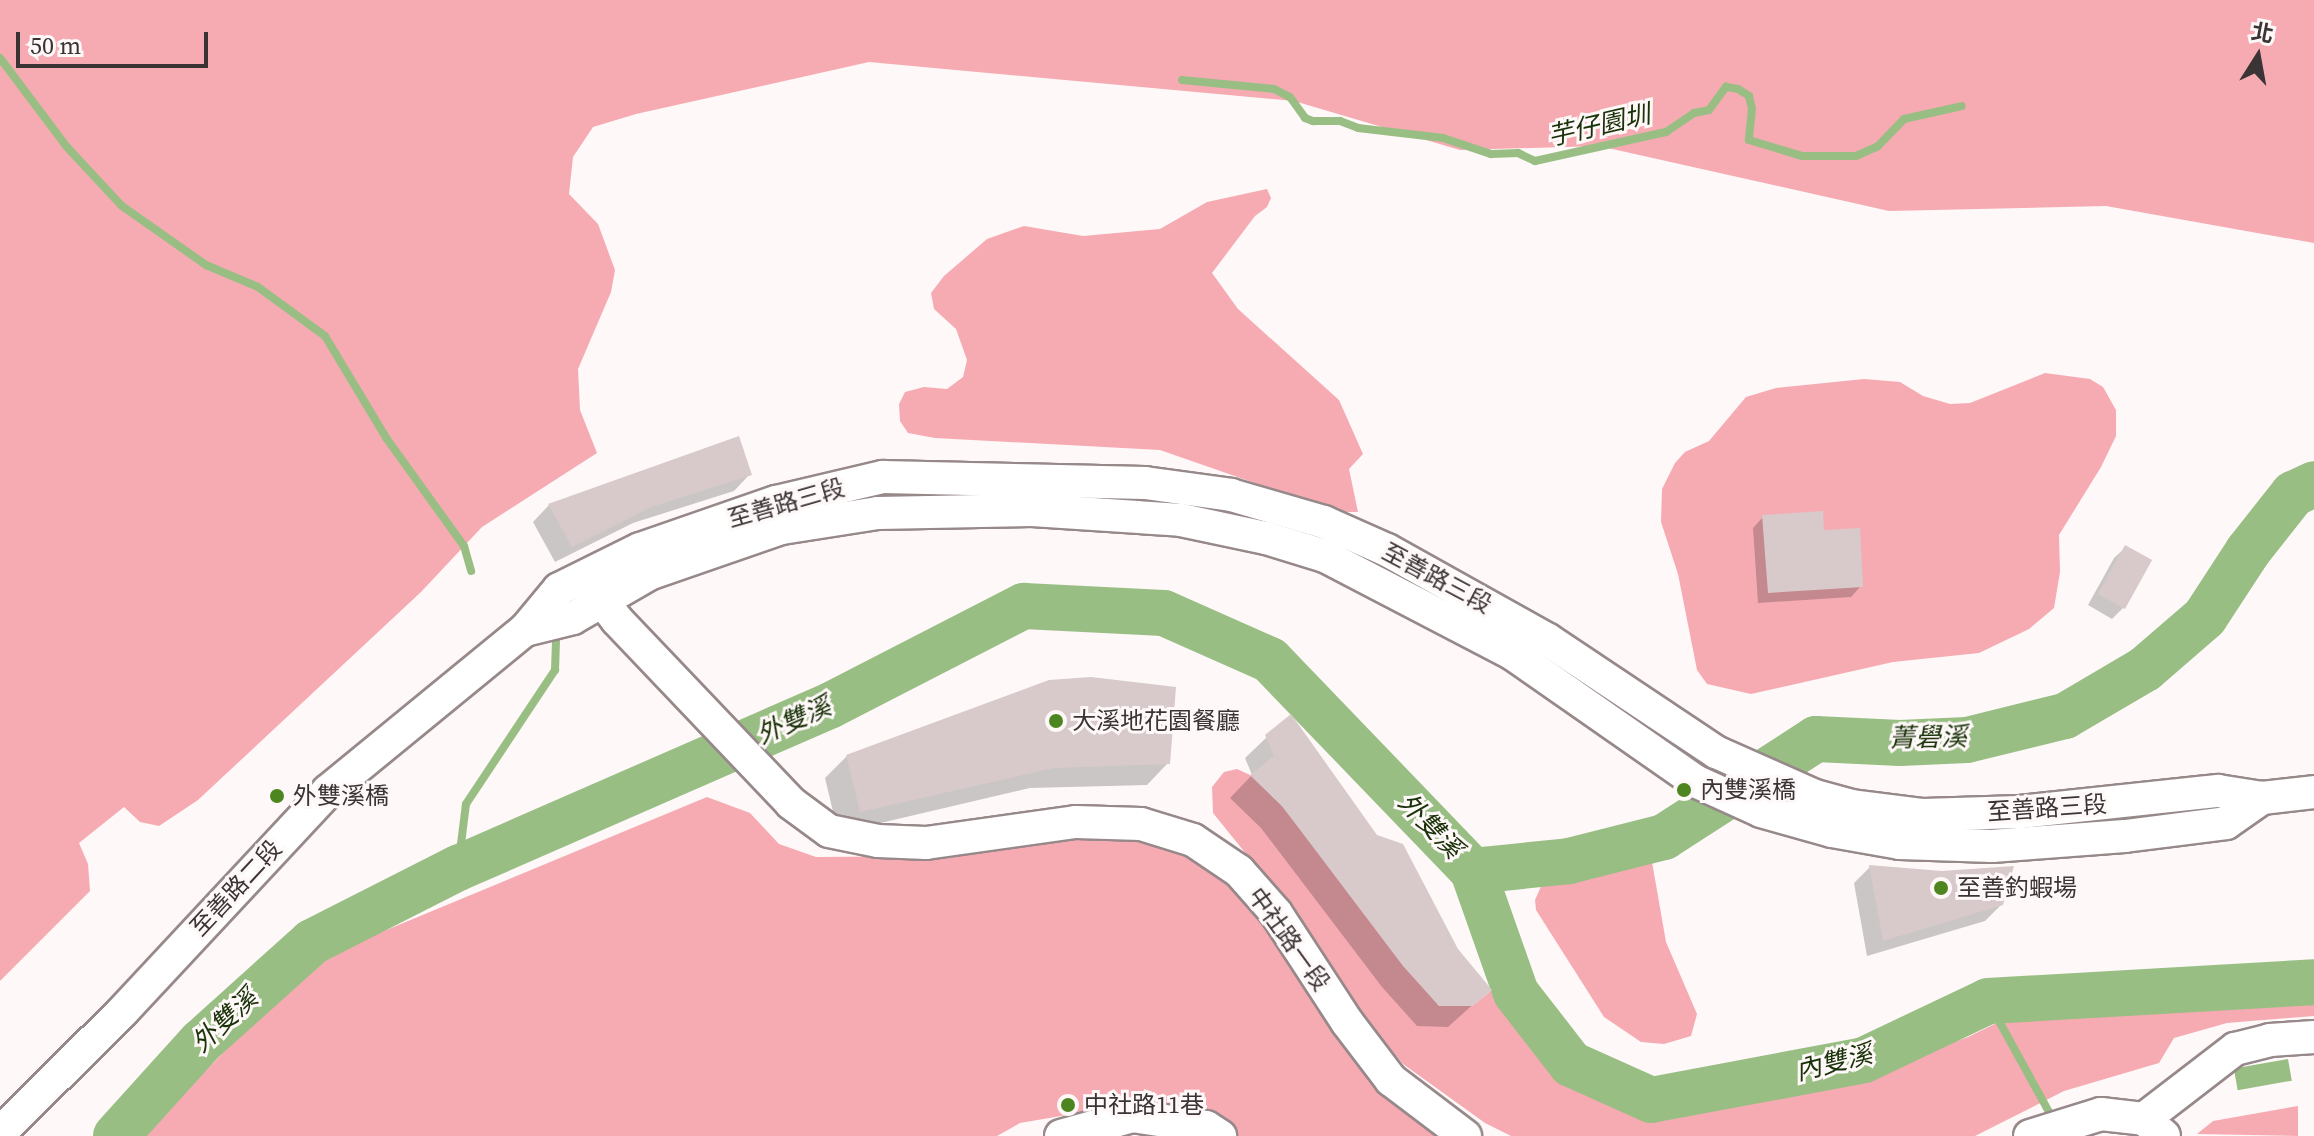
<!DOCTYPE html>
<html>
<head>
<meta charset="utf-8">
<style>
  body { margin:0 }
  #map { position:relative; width:2314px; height:1136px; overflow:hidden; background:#fef8f8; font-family:"Source Serif 4","Noto Sans TC",serif }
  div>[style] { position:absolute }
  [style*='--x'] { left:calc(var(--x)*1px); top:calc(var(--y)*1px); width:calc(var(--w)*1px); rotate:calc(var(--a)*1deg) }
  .forest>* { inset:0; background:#f6abb3 }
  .water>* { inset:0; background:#99be84; transform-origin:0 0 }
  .shadow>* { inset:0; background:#0003 }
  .stream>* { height:8px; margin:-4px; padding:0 4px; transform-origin:4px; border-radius:4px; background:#99be84 }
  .river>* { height:46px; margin:-23px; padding:0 23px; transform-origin:23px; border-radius:23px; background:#99be84 }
  .building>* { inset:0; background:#d8c9ca; transform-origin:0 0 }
  .roads { filter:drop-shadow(2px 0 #97898a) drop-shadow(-2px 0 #97898a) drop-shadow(0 2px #97898a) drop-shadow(0 -2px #97898a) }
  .minor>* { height:32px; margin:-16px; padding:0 16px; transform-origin:16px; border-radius:16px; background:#fff }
  .dots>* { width:22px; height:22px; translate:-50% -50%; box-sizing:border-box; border:4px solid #fef8f8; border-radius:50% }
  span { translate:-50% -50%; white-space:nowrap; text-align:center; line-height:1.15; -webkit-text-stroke:6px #fef8f8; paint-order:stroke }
  .street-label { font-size:24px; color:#3a3434 }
  .poi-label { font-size:24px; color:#3a3434 }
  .left { translate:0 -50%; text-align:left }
  .water-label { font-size:26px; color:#1a3208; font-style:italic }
  .north { position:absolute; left:2218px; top:16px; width:80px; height:80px; -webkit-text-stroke:6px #fef8f8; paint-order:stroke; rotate:11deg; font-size:22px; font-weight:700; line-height:32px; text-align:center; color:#3a3434 }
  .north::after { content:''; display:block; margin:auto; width:28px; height:36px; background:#3a3434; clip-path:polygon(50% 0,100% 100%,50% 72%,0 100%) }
  .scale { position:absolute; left:16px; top:32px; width:192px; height:36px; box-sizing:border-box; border:4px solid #3a3434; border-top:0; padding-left:10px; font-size:24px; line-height:28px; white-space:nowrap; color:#3a3434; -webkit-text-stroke:6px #fef8f8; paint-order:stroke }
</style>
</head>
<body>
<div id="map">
  <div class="forest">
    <i style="clip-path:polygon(0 0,2314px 0,2314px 243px,2106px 206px,1889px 211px,1599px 146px,1460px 150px,1294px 101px,869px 62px,636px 114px,593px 127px,573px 157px,569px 194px,598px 224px,615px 270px,611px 292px,578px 369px,580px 410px,597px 453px,482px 527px,421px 592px,198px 800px,159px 826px,140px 822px,124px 807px,79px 843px,88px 864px,90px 891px,0 981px)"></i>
    <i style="clip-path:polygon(1267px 189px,1271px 198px,1267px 207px,1255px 216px,1212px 273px,1238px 309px,1339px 400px,1363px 454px,1349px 469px,1358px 512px,1338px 512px,1160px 450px,935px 438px,908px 433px,900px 421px,899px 404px,905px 392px,924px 387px,947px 389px,963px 377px,967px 360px,956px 329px,934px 309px,931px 293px,944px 276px,987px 239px,1024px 226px,1083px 236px,1160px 229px,1207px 202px)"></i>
    <i style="clip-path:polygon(2045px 373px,2090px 379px,2103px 387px,2116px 410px,2116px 436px,2101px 467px,2059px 535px,2060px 572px,2054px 608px,2029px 629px,1979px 653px,1893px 662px,1751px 694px,1707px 684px,1697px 670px,1678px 574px,1661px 522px,1662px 489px,1675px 463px,1685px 452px,1709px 441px,1746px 397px,1776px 388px,1864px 379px,1900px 382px,1923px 396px,1950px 404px,1970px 403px)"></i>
    <i style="clip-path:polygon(1237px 769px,1250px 775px,1282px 806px,1439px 1006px,1472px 1006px,1492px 990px,1517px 1008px,1539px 1042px,1569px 1068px,1601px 1091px,1635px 1108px,1683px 1108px,1883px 1068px,1968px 1037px,2009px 1017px,2051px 1004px,2314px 987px,2314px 1016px,2227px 1023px,2174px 1038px,2159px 1063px,2064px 1091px,1975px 1136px,1511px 1136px,1485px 1123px,1403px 1064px,1354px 1008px,1301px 922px,1213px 813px,1212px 787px,1224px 772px)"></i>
    <i style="clip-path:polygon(707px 797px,750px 813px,779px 844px,816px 857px,947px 856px,1078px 839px,1139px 838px,1184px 850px,1237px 884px,1447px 1136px,1238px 1136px,1228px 1130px,1096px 1110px,1020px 1123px,997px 1136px,146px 1136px,167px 1110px,314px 960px)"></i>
    <i style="clip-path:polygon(1645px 853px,1652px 862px,1666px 942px,1697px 1014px,1691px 1036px,1664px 1044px,1641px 1042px,1604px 1017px,1536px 910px,1535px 900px,1543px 882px,1550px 877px)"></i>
    <i style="clip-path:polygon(2298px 1106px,2298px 1136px,2197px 1134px,2213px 1121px)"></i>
  </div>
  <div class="water">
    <i style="left:2288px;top:1059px;width:22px;height:55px;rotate:80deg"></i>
  </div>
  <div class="shadow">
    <i style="clip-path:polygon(750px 474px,734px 491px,633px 523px,555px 562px,533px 522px,549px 505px)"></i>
    <i style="clip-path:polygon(1763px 517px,1822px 532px,1861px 586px,1851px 597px,1758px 603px,1753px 528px)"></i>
    <i style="clip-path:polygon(2125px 548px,2123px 608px,2112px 619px,2088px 605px,2114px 558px)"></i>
    <i style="clip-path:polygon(1267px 737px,1489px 990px,1448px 1027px,1417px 1026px,1382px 987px,1261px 828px,1230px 798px,1252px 775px,1245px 758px)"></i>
    <i style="clip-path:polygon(847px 756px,1168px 763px,1147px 785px,1030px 788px,838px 833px,825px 778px)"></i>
    <i style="clip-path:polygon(1870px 867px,2002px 904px,1985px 921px,1867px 956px,1854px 883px)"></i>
  </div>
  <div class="stream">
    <i style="--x:0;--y:58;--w:110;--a:53.1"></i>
    <i style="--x:66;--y:146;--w:82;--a:47"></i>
    <i style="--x:122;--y:206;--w:103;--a:35.1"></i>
    <i style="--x:206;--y:265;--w:56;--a:22.9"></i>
    <i style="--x:258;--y:287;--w:83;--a:36.2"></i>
    <i style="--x:325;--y:336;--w:120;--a:59"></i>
    <i style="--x:387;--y:439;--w:132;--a:54.3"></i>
    <i style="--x:464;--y:546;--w:26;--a:74"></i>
    <i style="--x:1182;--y:80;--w:92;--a:5.6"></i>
    <i style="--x:1274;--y:89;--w:18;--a:27"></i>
    <i style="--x:1290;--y:97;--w:26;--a:54"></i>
    <i style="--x:1305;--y:118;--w:9;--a:21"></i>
    <i style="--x:1313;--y:121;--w:27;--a:0"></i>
    <i style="--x:1340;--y:121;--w:19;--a:21"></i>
    <i style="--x:1358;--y:128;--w:86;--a:6.7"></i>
    <i style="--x:1443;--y:138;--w:51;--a:18.4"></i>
    <i style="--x:1491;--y:154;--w:27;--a:-2"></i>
    <i style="--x:1518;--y:153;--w:19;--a:25"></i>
    <i style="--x:1535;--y:161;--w:134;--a:-12.5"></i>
    <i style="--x:1666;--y:132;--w:34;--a:-34"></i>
    <i style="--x:1694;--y:113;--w:15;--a:-11"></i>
    <i style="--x:1709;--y:110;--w:29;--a:-54"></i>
    <i style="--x:1726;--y:87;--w:12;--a:9"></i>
    <i style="--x:1738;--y:89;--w:13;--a:32"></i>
    <i style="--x:1749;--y:96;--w:13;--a:77"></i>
    <i style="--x:1752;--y:109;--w:31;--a:96"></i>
    <i style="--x:1749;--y:140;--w:55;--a:16.8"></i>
    <i style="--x:1802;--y:156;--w:54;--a:0"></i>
    <i style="--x:1856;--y:156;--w:24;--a:-24"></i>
    <i style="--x:1878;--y:146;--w:37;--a:-46"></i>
    <i style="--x:1904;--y:119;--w:59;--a:-12.6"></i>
    <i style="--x:458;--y:868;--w:64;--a:-82.9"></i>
    <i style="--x:466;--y:804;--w:161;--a:-56.4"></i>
    <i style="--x:555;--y:670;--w:29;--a:-88"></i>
    <i style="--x:1988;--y:1001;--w:137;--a:61.2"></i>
  </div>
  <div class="river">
    <i style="--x:1473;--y:871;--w:97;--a:-5.9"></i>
    <i style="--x:1569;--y:861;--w:98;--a:-14.2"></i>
    <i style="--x:1664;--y:837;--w:181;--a:-32.8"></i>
    <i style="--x:1816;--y:739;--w:84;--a:2.7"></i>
    <i style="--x:1900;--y:743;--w:67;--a:-2.6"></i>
    <i style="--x:1967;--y:740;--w:101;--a:-13.8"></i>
    <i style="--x:2065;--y:716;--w:93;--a:-30.4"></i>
    <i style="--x:2145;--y:669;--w:79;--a:-40.9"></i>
    <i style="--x:2205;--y:617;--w:79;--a:-56.9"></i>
    <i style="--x:2248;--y:551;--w:73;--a:-51.7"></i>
    <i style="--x:2293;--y:494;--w:23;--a:-25"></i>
    <i style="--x:116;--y:1136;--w:127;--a:-47.9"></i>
    <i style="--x:201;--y:1042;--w:149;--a:-42"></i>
    <i style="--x:312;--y:942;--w:164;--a:-26.9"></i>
    <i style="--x:458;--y:868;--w:407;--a:-23.6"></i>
    <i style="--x:831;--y:705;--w:217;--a:-27.2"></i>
    <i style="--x:1024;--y:606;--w:140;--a:2.9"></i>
    <i style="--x:1164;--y:613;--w:116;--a:23.9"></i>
    <i style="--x:1270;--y:660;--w:293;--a:46.1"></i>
    <i style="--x:1473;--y:871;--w:129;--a:70.6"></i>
    <i style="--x:1516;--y:993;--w:90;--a:52.2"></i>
    <i style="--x:1571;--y:1064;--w:88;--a:24.2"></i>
    <i style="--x:1651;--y:1100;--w:217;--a:-10.6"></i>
    <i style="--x:1864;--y:1060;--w:137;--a:-25.4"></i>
    <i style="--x:1988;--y:1001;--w:327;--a:-3.3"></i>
  </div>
  <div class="building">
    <i style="clip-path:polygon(739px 436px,752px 475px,651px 507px,572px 547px,548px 504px)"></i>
    <i style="clip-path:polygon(1823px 511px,1824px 530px,1860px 528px,1863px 587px,1768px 593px,1762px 515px)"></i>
    <i style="left:2125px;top:545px;width:31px;height:56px;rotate:29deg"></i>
    <i style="clip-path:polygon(1091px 677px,1176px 687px,1170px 764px,1054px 768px,860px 812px,846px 755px,1049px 680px)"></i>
    <i style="clip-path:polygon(1291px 714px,1377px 835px,1403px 844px,1458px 949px,1492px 990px,1472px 1006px,1439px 1006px,1403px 966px,1282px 806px,1250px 775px,1274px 756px,1265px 735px)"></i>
    <i style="clip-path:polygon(1869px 865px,1942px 871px,2014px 866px,2003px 905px,1883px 941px)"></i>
  </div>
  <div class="roads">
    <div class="minor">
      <i style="--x:590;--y:585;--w:44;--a:52.4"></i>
      <i style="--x:617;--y:620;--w:253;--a:46.4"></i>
      <i style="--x:791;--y:803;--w:47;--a:36.4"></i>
      <i style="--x:829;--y:831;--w:50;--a:11.5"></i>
      <i style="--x:878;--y:841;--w:48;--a:2.4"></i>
      <i style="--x:926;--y:843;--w:151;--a:-8"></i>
      <i style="--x:1076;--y:822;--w:65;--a:1.8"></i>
      <i style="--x:1141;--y:824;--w:54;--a:17.1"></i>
      <i style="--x:1193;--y:840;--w:55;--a:34"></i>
      <i style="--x:1239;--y:871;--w:56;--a:48.6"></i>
      <i style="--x:1276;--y:913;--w:130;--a:56.9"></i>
      <i style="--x:1347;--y:1022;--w:73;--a:52.8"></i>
      <i style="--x:1391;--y:1080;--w:93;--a:37.1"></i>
      <i style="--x:525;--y:630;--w:49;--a:-14"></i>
      <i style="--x:573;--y:618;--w:90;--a:-30"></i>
      <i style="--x:651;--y:573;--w:139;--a:-19"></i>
      <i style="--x:782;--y:528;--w:97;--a:-8.9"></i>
      <i style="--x:878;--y:513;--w:154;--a:-1.1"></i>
      <i style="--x:1032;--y:510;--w:149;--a:3.8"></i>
      <i style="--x:1181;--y:520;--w:87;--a:12"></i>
      <i style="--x:1266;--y:538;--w:62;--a:17"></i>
      <i style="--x:1325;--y:556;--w:212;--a:27.5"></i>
      <i style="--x:1513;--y:654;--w:222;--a:34.9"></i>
      <i style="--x:1695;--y:781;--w:72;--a:24.4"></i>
      <i style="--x:1761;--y:811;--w:74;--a:15.7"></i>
      <i style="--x:1832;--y:831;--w:69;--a:10"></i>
      <i style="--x:1900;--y:843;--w:92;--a:1.9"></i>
      <i style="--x:1992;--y:846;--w:133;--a:-4.3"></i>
      <i style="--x:2125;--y:836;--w:102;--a:-7.3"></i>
      <i style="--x:2226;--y:823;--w:44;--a:-34.8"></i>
      <i style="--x:2144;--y:1119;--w:115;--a:-37.6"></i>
      <i style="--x:2235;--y:1049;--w:36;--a:-14"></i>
      <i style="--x:2270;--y:1040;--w:44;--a:-3.9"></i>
      <i style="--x:0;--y:1133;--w:173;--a:-44.8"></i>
      <i style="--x:123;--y:1011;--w:301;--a:-47"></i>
      <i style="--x:328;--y:791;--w:254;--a:-39.3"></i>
      <i style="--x:525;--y:630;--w:53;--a:-50.3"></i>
      <i style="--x:559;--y:589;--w:90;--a:-26.3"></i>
      <i style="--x:640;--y:549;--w:144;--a:-19.1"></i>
      <i style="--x:776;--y:502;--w:110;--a:-13.2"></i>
      <i style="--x:883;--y:477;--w:262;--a:1.3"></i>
      <i style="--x:1145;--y:483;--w:87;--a:7.9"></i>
      <i style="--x:1231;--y:495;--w:97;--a:16.2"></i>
      <i style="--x:1324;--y:522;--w:69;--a:24"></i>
      <i style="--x:1387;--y:550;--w:184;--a:29.2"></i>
      <i style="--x:1548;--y:640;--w:202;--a:33.7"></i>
      <i style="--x:1716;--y:752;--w:108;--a:24"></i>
      <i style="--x:1815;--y:796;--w:38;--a:15"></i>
      <i style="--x:1852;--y:806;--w:72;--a:7.2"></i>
      <i style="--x:1923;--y:815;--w:97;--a:-1.8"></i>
      <i style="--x:2020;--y:812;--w:199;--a:-6.1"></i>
      <i style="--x:2218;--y:791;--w:45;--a:9"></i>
      <i style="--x:2262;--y:798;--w:52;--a:-6.6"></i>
      <i style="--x:1061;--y:1136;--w:74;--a:-15.7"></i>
      <i style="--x:1132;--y:1116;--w:75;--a:8.5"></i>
      <i style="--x:1206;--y:1127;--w:17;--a:33"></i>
      <i style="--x:2030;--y:1136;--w:74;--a:-17.2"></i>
      <i style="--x:2101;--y:1114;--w:43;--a:6.6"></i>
      <i style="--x:2144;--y:1119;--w:26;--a:40"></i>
    </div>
  </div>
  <div class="dots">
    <i style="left:1056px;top:721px;background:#4d8520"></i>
    <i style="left:1684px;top:790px;background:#4d8520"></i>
    <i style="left:277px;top:796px;background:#4d8520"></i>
    <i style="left:1941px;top:888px;background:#4d8520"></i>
    <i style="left:1068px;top:1105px;background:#4d8520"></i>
  </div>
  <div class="street-label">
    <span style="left:786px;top:503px;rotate:-16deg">至善路三段</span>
    <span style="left:1437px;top:578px;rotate:28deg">至善路三段</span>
    <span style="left:2047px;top:808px;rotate:-4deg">至善路三段</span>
    <span style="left:236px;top:888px;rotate:-47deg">至善路二段</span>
    <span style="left:1289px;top:939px;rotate:54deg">中社路一段</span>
  </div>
  <div class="poi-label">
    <span class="left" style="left:1072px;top:721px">大溪地花園餐廳</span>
    <span class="left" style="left:1700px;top:790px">內雙溪橋</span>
    <span class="left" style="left:293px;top:796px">外雙溪橋</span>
    <span class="left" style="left:1957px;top:888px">至善釣蝦場</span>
    <span class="left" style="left:1084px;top:1105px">中社路11巷</span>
  </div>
  <div class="water-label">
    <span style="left:1599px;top:126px;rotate:-13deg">芋仔園圳</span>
    <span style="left:794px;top:721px;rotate:-24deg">外雙溪</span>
    <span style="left:1928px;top:738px;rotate:-1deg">菁礐溪</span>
    <span style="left:1430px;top:826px;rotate:46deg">外雙溪</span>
    <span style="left:225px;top:1021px;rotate:-43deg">外雙溪</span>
    <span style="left:1834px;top:1063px;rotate:-14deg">內雙溪</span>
  </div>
  <div class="north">北</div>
  <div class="scale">50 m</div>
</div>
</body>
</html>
